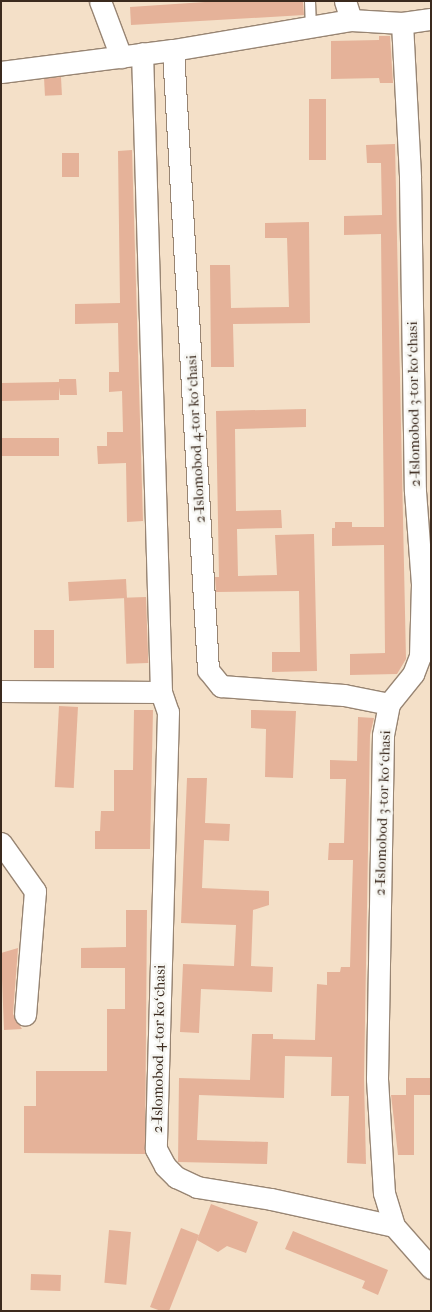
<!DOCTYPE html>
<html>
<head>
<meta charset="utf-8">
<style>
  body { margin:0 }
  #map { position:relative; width:432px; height:1312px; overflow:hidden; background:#f4e0c8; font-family:"IM FELL French Canon",serif }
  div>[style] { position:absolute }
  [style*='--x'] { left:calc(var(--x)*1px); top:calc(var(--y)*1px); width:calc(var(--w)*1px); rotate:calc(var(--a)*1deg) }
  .building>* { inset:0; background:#e5b299; transform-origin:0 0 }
  .roads { filter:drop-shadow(1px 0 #988573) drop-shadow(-1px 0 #988573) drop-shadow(0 1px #988573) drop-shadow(0 -1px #988573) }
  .lane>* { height:10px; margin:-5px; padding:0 5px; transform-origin:5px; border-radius:5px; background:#fff }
  .street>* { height:21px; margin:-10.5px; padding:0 10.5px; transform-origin:10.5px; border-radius:10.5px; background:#fff }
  span { translate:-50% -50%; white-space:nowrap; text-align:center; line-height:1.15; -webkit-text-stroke:5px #f6f6f2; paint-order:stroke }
  .street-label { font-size:15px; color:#3b2a1e }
  .frame { position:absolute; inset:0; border:2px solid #3b2a1e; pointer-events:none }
</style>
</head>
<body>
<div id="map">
  <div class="building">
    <i style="clip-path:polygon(220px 1px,303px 1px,304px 15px,131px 25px,130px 7px)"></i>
    <i style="clip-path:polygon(379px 36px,390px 36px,393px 83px,380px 83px,379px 78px,331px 79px,331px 41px,379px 40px)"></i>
    <i style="left:61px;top:77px;width:18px;height:17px;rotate:87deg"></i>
    <i style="left:309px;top:99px;width:17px;height:61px"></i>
    <i style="clip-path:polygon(395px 144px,406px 659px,397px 674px,350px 675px,350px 654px,385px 653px,384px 545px,332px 546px,332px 528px,335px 528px,335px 522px,352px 522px,352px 527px,384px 527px,381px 234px,344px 235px,344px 216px,382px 215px,381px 163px,367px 163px,366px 145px)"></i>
    <i style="clip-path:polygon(132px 150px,143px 521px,127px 522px,126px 463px,98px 464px,97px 446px,107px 446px,107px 432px,123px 432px,122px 391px,109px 392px,109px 372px,119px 372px,118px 323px,75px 324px,75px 304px,120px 303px,118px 151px)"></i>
    <i style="left:62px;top:153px;width:17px;height:24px"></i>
    <i style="clip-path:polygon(309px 222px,310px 323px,233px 324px,234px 367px,211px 367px,210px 265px,230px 265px,231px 308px,289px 307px,287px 238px,265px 238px,265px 223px)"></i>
    <i style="clip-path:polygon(59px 379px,76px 379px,77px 395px,60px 395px,59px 387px,59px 400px,1px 401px,1px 383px,59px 382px)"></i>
    <i style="clip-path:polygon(306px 409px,306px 427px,235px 429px,236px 511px,281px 510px,282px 528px,237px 529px,238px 576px,277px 575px,275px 535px,314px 534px,317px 671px,272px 672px,272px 652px,300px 652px,299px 591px,216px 592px,215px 577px,219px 577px,216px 411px)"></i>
    <i style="left:1px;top:438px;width:58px;height:18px"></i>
    <i style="left:126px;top:579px;width:19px;height:58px;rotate:87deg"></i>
    <i style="left:146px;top:597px;width:66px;height:22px;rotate:88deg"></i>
    <i style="left:54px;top:630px;width:38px;height:20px;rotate:90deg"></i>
    <i style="left:59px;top:706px;width:19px;height:81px;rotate:3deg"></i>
    <i style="clip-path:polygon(134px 710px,153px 710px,150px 849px,95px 849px,95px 831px,100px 831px,101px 811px,114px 811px,114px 770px,133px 770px)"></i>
    <i style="clip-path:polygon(251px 710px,296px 711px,293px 778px,265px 777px,266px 729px,251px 728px)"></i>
    <i style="clip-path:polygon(358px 717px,374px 718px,370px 735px,364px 1079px,366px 1164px,347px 1163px,349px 1096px,331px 1096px,332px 1057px,285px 1056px,284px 1098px,199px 1095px,197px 1140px,268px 1142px,267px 1164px,178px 1162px,179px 1078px,250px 1080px,252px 1034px,273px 1034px,273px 1039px,315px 1040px,317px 984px,327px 985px,327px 972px,340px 972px,341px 967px,350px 967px,353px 860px,328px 860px,329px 843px,344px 843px,346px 779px,330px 779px,330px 760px,357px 761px)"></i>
    <i style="clip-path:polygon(187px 778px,207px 778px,205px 823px,230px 824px,229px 841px,204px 840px,202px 888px,269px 891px,269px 905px,253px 910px,251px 966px,273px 967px,272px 992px,201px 989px,199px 1033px,180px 1032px,183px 964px,234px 966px,236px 925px,181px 923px)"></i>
    <i style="clip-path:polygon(126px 910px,147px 910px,145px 1154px,24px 1153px,24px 1106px,36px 1106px,36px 1071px,107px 1071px,107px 1009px,125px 1009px,125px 968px,81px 968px,81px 948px,126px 947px)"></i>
    <i style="clip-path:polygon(18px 948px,13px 1014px,22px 1029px,4px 1030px,1px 953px)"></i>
    <i style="left:406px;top:1078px;width:25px;height:17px"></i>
    <i style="clip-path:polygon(391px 1095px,414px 1095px,414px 1155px,398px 1155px)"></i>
    <i style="clip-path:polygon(211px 1204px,258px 1222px,246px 1253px,227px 1246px,218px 1252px,197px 1240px)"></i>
    <i style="clip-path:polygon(181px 1228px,199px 1235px,169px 1311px,161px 1311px,150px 1307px)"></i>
    <i style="left:109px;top:1230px;width:22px;height:53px;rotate:5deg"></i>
    <i style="clip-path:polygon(293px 1231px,388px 1270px,378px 1295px,362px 1288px,365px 1281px,285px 1249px)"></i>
    <i style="left:31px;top:1274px;width:30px;height:16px;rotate:2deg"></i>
  </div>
  <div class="roads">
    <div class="lane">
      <i style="--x:310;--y:1;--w:27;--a:88"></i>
    </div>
    <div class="street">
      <i style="--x:100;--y:1;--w:60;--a:69.4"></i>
      <i style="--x:345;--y:1;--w:20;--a:72"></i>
      <i style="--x:402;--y:23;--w:155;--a:87"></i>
      <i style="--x:410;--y:178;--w:313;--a:89.1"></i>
      <i style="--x:415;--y:491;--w:93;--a:85.7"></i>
      <i style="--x:422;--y:584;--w:72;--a:91.6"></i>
      <i style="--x:420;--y:656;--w:19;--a:111"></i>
      <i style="--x:413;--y:674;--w:38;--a:129"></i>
      <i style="--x:389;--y:704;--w:32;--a:101"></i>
      <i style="--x:383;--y:735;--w:344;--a:91"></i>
      <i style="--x:377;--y:1079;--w:114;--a:86.5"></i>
      <i style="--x:384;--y:1193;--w:34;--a:73"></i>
      <i style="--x:394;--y:1226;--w:56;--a:48.6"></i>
      <i style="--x:173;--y:50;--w:621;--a:86.77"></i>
      <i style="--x:208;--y:670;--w:21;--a:51"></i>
      <i style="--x:221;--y:686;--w:123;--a:4.2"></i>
      <i style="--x:344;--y:695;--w:46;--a:11.3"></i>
      <i style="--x:1;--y:72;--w:173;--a:-7.3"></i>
      <i style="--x:173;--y:50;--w:181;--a:-9.6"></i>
      <i style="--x:351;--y:20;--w:51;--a:3.4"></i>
      <i style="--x:402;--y:23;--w:29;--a:-8"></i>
      <i style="--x:1;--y:691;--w:160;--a:0.4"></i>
      <i style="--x:161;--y:692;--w:639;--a:-91.7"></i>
      <i style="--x:161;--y:692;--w:21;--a:71"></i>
      <i style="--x:168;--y:712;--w:437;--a:91.6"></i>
      <i style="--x:156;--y:1149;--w:19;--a:62"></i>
      <i style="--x:165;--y:1166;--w:16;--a:45"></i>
      <i style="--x:176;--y:1177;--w:23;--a:25"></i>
      <i style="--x:197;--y:1187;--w:75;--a:9.2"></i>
      <i style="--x:271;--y:1199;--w:126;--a:12.4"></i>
      <i style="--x:1;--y:843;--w:59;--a:54.7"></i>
      <i style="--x:35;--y:891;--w:124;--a:94.6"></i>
    </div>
  </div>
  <div class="street-label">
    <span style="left:414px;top:404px;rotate:-91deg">2-Islomobod 3-tor koʻchasi</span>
    <span style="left:196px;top:439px;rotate:-93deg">2-Islomobod 4-tor koʻchasi</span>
    <span style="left:383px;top:813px;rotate:-88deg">2-Islomobod 3-tor koʻchasi</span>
    <span style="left:159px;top:1049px;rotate:-89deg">2-Islomobod 4-tor koʻchasi</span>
  </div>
  <div class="frame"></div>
</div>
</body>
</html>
